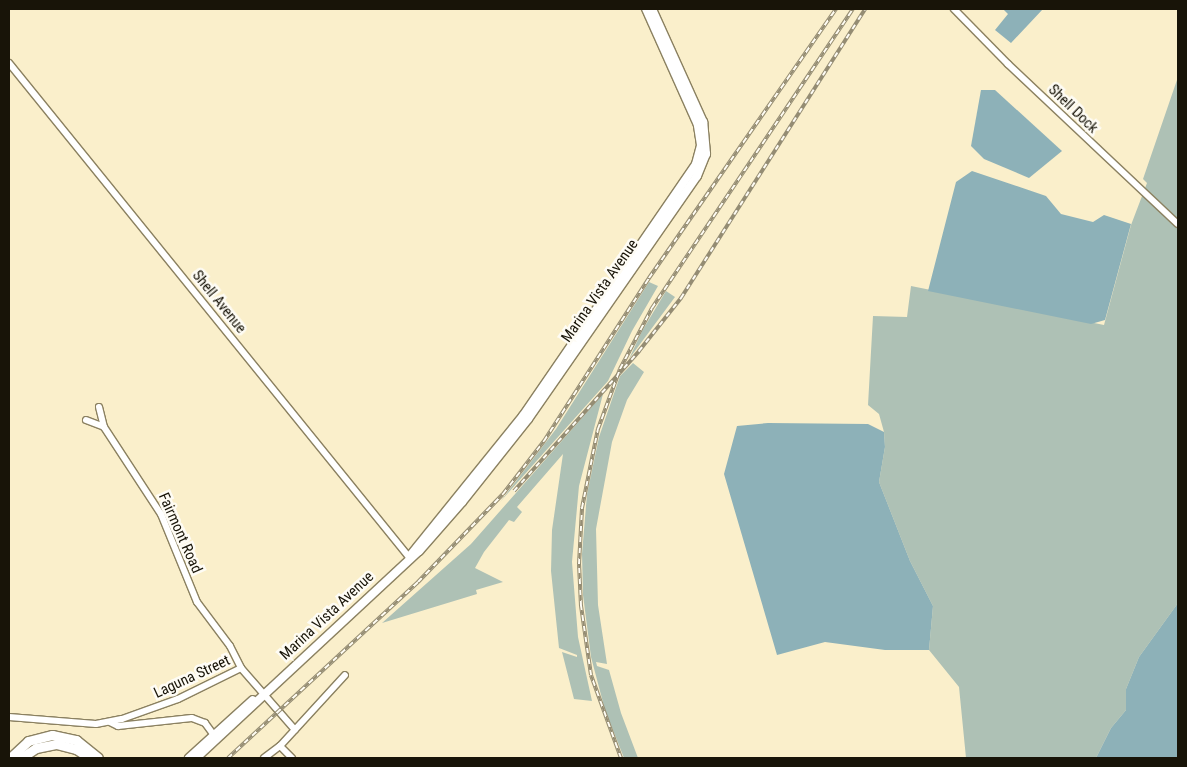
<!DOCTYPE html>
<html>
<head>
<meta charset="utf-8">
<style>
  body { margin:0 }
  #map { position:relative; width:1187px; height:767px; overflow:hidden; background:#faefcb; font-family:"Roboto Condensed",sans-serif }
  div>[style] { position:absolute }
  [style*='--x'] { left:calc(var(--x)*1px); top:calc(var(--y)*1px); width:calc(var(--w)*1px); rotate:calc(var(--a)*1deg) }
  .green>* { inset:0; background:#aec1b5 }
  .water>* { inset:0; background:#8db1b8 }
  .roads { filter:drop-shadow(1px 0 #8b8161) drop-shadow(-1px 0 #8b8161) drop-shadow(0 1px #8b8161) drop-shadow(0 -1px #8b8161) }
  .minor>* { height:6px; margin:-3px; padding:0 3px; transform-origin:3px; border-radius:3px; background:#fff }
  .major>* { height:8px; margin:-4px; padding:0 4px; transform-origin:4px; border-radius:4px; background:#fff }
  .highway>* { height:9px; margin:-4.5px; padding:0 4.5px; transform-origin:4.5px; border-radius:4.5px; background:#fff }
  .rail>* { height:4px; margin-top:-2px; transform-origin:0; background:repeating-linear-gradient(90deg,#fefcf5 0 5.5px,#948c73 0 11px); box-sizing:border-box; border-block:1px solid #948c73 }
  span { translate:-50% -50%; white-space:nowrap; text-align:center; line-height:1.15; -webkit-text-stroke:5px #fefcf5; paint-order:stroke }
  .street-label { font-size:15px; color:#181408 }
  .frame { position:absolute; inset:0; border:10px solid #181408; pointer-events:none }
</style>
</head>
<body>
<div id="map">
  <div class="green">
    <i style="clip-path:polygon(1178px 77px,1178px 603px,1139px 657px,1126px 689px,1126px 710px,1111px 728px,1096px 758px,966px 758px,959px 687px,929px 650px,933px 606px,910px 561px,879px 482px,885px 447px,884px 432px,879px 414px,868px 405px,873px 316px,907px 317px,911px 286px,1104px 325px,1131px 225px,1147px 183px,1143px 179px)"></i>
    <i style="clip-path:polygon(649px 282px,658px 286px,632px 331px,608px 381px,500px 502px,556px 429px)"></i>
    <i style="clip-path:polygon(666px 291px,675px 297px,629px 359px,642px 331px)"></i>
    <i style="clip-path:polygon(633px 363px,644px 372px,627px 400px,612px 442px,596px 529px,598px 605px,607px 664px,596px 662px,597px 666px,609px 670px,621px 713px,638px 758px,624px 758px,605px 710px,591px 657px,583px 595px,582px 554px,587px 494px,599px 437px,620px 376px)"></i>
    <i style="clip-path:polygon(603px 394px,579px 486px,572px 562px,578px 637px,592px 701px,574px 699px,562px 652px,577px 657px,577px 655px,559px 648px,551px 571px,552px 530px,563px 454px,517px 507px,522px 512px,514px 522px,509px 520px,484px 552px,475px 568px,503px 582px,476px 590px,477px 594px,382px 623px,471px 544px)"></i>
  </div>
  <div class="water">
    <i style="clip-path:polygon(1003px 9px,1043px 9px,1011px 43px,995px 30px,1008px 14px)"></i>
    <i style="clip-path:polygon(981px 90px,995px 90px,1062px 151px,1029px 178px,984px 159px,971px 146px)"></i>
    <i style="clip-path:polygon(972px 171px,1046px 196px,1061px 214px,1093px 222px,1104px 215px,1131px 224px,1105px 320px,1091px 324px,928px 291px,956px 182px)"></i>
    <i style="clip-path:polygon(768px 423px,868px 424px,884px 432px,885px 447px,879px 482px,910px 561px,933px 606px,929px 650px,885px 650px,825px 642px,777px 655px,724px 474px,737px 426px)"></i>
    <i style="clip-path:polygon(1178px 603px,1178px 758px,1096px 758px,1111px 728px,1126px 710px,1126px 689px,1139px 657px)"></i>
  </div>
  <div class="roads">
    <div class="minor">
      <i style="--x:954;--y:9;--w:77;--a:45.5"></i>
      <i style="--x:1008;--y:64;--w:233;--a:43.3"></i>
      <i style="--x:9;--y:63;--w:636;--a:51"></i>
      <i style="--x:99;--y:407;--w:21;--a:76"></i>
      <i style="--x:104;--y:427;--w:104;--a:56.8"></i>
      <i style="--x:161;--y:514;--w:95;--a:67.8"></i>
      <i style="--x:197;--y:602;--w:55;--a:53.1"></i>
      <i style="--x:230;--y:646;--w:25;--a:63"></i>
      <i style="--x:241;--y:668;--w:82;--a:48.9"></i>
      <i style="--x:86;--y:420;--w:19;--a:21"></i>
      <i style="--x:9;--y:717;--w:87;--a:4.6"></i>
      <i style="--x:96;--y:724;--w:26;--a:-11"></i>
      <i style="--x:122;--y:719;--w:59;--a:-19.7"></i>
      <i style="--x:178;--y:699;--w:70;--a:-26.2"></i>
      <i style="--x:110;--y:722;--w:9;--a:27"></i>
      <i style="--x:118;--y:726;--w:74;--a:-6.2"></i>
      <i style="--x:192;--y:718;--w:14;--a:21"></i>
      <i style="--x:205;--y:723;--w:14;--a:54"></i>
      <i style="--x:280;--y:746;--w:17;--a:45"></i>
      <i style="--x:264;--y:758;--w:20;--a:-37"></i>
      <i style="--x:280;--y:746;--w:96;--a:-47.5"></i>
    </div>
    <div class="major">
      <i style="--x:410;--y:556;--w:180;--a:-51.1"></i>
      <i style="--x:523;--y:416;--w:306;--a:-55.5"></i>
      <i style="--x:696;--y:164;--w:20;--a:-75"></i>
      <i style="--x:701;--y:145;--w:20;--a:-99"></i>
      <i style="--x:698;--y:125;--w:127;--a:-114.1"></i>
      <i style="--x:189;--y:758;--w:86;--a:-42.2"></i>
      <i style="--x:196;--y:758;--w:304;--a:-42.9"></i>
      <i style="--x:419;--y:551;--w:65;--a:-48.7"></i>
      <i style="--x:462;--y:502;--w:106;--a:-51.5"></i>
      <i style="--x:528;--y:419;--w:296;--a:-55.2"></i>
      <i style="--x:697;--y:176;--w:24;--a:-68"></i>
      <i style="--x:706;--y:154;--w:32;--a:-95"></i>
      <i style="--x:703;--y:122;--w:124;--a:-114.3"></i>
    </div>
    <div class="highway">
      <i style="--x:10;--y:758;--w:25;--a:-43"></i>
      <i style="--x:28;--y:741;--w:25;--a:-14"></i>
      <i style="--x:52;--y:735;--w:25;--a:12"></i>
      <i style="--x:76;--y:740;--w:28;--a:39"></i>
      <i style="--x:21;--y:758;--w:18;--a:-34"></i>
      <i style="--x:36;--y:748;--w:20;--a:-11"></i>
      <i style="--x:56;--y:744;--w:21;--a:14"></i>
      <i style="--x:76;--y:749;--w:17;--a:33"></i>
    </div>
  </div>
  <div class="rail">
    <i style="--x:514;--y:491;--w:188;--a:-48.2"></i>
    <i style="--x:639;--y:351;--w:68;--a:-51.6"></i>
    <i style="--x:681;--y:298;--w:343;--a:-57.5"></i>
    <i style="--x:228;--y:758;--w:259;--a:-42.8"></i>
    <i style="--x:418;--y:582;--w:122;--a:-46"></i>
    <i style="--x:503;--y:494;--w:67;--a:-52.3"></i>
    <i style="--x:544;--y:441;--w:194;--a:-57.2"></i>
    <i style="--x:649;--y:278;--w:328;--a:-55.2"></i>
    <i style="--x:621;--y:758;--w:88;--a:-109.9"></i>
    <i style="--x:591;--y:675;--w:70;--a:-98.2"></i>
    <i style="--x:581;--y:606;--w:42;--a:-92.7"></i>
    <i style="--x:579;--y:564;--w:56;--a:-86.9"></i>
    <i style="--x:582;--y:508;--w:81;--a:-78.6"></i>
    <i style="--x:598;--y:429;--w:64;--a:-69.9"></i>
    <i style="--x:620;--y:369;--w:69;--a:-62.3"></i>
    <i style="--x:652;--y:308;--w:360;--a:-56.1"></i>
  </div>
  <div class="street-label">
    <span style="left:1073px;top:109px;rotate:44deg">Shell Dock</span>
    <span style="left:600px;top:291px;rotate:-55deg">Marina Vista Avenue</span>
    <span style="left:219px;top:302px;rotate:51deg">Shell Avenue</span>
    <span style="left:180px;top:533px;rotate:66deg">Fairmont Road</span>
    <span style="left:327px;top:616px;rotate:-43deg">Marina Vista Avenue</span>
    <span style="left:192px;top:677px;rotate:-25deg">Laguna Street</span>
  </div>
  <div class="frame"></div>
</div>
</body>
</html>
